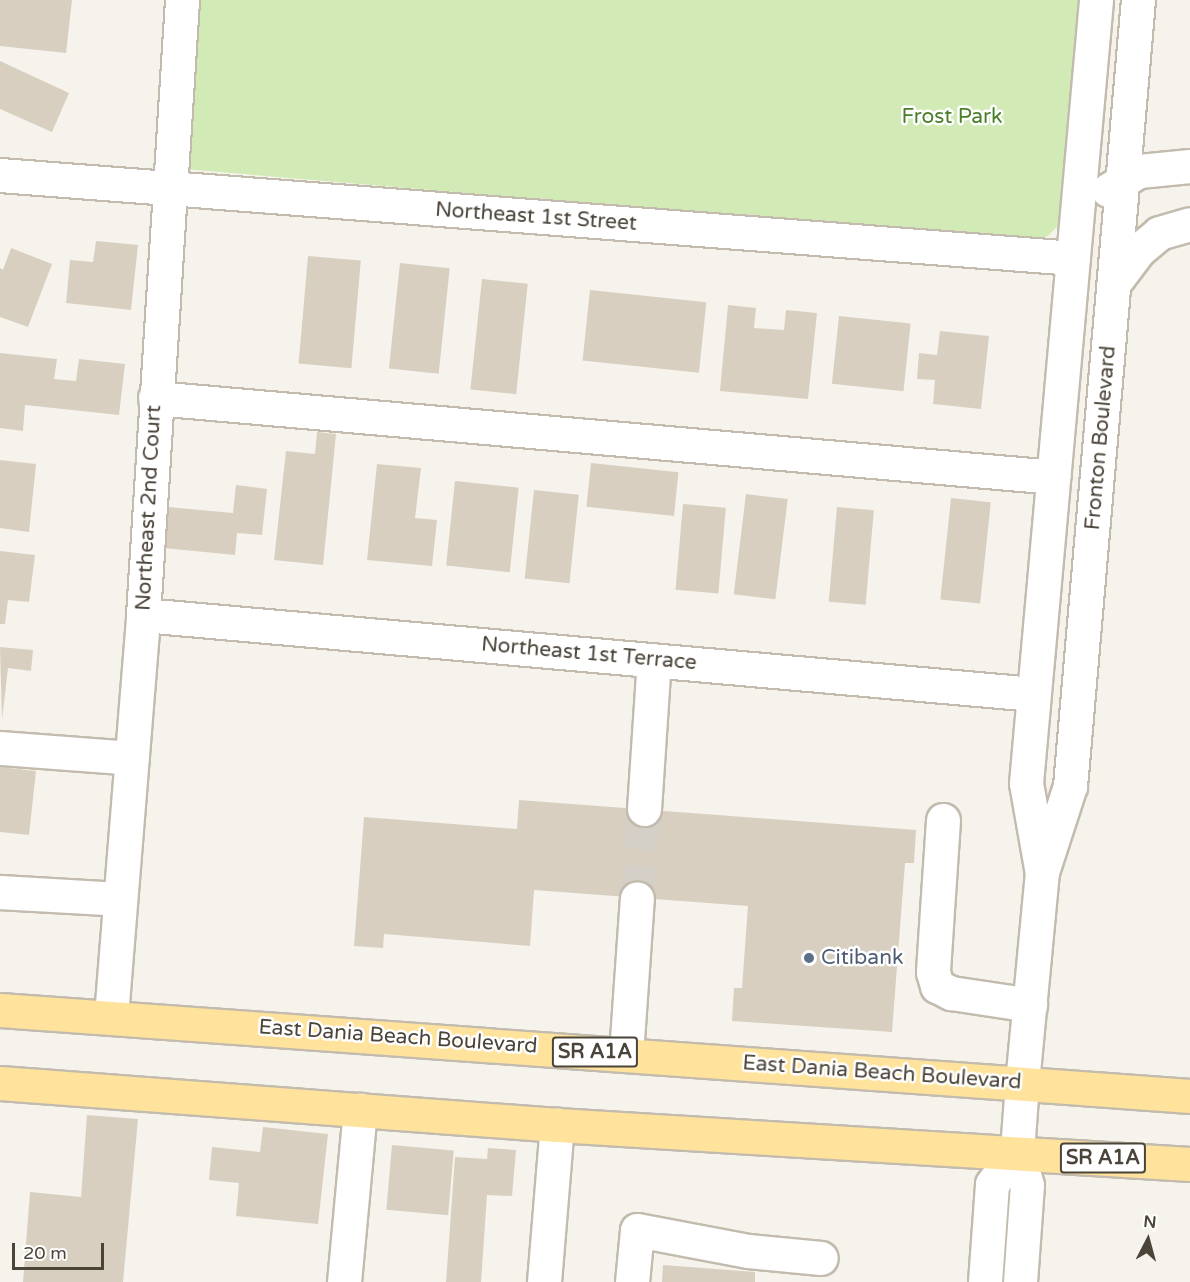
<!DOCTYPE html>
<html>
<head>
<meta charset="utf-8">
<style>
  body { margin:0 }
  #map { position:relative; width:1190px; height:1282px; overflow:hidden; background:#f6f3ec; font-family:"Varela Round",sans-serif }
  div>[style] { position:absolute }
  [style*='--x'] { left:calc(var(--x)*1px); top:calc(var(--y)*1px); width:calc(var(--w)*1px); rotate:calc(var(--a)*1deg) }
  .green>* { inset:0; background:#d2eab5 }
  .building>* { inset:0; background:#d8cfc1; transform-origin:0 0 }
  .minor-tunnel>* { height:33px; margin-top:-16.5px; transform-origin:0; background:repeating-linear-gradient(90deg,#d4d0c8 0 33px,transparent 0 49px) }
  .roads { filter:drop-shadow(2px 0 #c2bbae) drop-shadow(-2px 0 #c2bbae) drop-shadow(0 2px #c2bbae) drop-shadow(0 -2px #c2bbae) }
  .minor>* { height:33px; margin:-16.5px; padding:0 16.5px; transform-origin:16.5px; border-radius:16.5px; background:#fff }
  .major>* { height:33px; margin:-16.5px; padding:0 16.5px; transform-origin:16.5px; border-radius:16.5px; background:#ffe39c }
  .dots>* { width:16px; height:16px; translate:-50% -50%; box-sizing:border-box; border:3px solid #fff; border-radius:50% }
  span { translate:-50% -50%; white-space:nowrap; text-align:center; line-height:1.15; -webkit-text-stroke:5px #fff; paint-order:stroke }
  .shield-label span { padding:2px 4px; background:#fff; border:2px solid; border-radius:4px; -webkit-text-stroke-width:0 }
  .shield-label { font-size:20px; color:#4b4439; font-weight:700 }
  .park-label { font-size:21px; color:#4a7f2a }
  .street-label { font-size:21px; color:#4b4439 }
  .service-label { font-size:21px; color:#4e5e75 }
  .left { translate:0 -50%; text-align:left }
  .north { position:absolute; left:1118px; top:1210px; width:60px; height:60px; -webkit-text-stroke:4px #fff; paint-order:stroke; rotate:6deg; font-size:16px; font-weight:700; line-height:24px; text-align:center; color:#4b4439 }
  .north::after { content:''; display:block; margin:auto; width:21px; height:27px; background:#4b4439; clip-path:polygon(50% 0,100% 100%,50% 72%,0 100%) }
  .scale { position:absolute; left:12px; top:1243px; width:92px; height:27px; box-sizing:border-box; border:3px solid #4b4439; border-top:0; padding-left:8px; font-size:18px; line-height:21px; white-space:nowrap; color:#4b4439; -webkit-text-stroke:4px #fff; paint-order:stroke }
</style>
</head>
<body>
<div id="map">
  <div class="green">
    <i style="clip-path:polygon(196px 0,1082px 0,1063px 220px,1048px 236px,1033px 241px,184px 169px)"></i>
  </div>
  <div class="building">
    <i style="clip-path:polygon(0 0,72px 0,66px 53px,0 46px)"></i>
    <i style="clip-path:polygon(0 61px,69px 93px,52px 132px,0 109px)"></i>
    <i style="clip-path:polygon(96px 241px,138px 245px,131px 310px,66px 303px,70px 260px,93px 262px)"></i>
    <i style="clip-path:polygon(11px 248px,52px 264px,28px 327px,0 317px,0 268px,3px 270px)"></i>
    <i style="left:308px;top:256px;width:53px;height:108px;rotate:5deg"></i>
    <i style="left:400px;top:263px;width:50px;height:106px;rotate:6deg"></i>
    <i style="left:482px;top:279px;width:46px;height:111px;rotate:6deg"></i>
    <i style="left:590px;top:290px;width:117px;height:71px;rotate:6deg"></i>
    <i style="clip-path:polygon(728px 305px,756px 308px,754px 328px,784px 330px,786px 310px,817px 313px,808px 399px,720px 391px)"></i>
    <i style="left:839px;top:316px;width:72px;height:68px;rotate:6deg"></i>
    <i style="clip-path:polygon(940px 331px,989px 336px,981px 409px,933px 404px,935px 380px,917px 379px,919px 353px,937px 355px)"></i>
    <i style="clip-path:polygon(0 353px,57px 359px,54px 379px,76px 381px,79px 359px,125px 364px,119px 415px,25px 405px,23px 431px,0 428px)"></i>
    <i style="clip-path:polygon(317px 432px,336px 434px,323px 565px,274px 560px,286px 451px,315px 454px)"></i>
    <i style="clip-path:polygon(0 460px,36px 464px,29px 532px,0 528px)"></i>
    <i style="left:591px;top:463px;width:88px;height:44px;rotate:6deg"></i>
    <i style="clip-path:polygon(377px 464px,421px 468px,415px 518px,437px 520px,432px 566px,367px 560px)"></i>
    <i style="left:455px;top:481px;width:64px;height:85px;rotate:6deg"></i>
    <i style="clip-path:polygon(236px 485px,267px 489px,262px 535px,237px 533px,235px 555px,153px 547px,157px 506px,233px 513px)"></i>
    <i style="left:534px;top:490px;width:45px;height:89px;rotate:6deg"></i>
    <i style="left:746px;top:494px;width:42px;height:101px;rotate:7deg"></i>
    <i style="left:951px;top:498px;width:40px;height:102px;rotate:6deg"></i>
    <i style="left:683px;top:504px;width:43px;height:86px;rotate:5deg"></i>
    <i style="left:837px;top:507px;width:37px;height:95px;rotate:5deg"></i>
    <i style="clip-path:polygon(0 551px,35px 555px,29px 602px,8px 600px,5px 624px,0 624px)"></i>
    <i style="clip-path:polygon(0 647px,33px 650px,31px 671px,8px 668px,2px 720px)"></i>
    <i style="clip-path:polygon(0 767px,36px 771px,29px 835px,0 832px)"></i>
    <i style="clip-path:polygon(519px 800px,916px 830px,914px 863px,905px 863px,892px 1032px,732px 1021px,734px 988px,742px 988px,748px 906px,534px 890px,530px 946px,384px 934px,383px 948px,354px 946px,364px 817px,517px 829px)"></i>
    <i style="clip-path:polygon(87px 1115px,138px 1119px,123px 1282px,23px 1282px,30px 1192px,81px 1197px)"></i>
    <i style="clip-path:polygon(263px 1127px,328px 1134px,318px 1224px,236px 1216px,239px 1183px,209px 1180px,212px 1147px,260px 1152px)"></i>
    <i style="left:392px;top:1145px;width:62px;height:65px;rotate:5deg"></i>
    <i style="clip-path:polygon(488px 1148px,516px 1150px,512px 1196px,487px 1195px,481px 1282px,446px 1282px,455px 1157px,487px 1159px)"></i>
    <i style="clip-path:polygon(663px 1265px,755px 1272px,755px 1282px,662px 1282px)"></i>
  </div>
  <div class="minor-tunnel">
    <i style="--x:637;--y:898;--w:89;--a:-85.5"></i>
  </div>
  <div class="roads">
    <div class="minor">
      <i style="--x:0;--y:175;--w:1076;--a:4.42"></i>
      <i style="--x:1108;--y:190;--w:36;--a:-32"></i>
      <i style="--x:1139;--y:171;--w:51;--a:-5.6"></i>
      <i style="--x:1114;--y:283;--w:41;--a:-52.9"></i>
      <i style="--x:1139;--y:250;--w:26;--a:-40"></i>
      <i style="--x:1159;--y:233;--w:32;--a:-16"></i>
      <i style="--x:155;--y:398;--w:902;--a:5.02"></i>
      <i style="--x:143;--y:615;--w:894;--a:5.07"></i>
      <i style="--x:0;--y:748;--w:132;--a:4.3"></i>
      <i style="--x:644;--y:809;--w:149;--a:-86.2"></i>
      <i style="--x:943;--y:820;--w:152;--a:93.8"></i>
      <i style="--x:933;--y:972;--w:15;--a:74"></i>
      <i style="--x:937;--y:986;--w:16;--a:27"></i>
      <i style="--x:951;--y:993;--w:80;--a:8.6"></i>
      <i style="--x:1041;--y:868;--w:86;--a:-100"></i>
      <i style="--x:1026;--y:783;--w:786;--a:-84.89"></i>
      <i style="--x:0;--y:892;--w:120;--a:3.3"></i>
      <i style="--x:111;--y:1016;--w:402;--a:-85.4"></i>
      <i style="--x:143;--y:615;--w:616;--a:-86.37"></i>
      <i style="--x:626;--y:1054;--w:156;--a:-86"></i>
      <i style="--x:344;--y:1282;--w:173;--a:-84.7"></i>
      <i style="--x:544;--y:1282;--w:158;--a:-85.3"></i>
      <i style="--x:632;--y:1282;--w:52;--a:-84.5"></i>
      <i style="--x:637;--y:1230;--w:113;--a:10.7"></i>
      <i style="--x:748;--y:1251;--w:73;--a:5.5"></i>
      <i style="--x:985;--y:1282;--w:98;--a:-85.9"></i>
      <i style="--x:992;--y:1184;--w:41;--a:-52.9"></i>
      <i style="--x:1020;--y:1282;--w:97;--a:-85.9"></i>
      <i style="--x:1027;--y:1185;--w:35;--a:-106"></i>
      <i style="--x:1017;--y:1151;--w:68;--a:-85.8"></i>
      <i style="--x:1022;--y:1083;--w:212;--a:-84.6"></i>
      <i style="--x:1042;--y:872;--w:90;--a:-72"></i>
      <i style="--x:1070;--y:786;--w:789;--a:-85.06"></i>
    </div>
    <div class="major">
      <i style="--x:0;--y:1010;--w:1193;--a:4.13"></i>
      <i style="--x:0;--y:1083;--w:559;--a:4.31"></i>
      <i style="--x:557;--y:1125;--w:634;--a:3.53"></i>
    </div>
  </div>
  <div class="dots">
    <i style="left:809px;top:958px;background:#5c6f8a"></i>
  </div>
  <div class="shield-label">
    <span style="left:595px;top:1052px">SR A1A</span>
    <span style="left:1103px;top:1158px">SR A1A</span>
  </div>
  <div class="park-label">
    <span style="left:952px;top:117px">Frost Park</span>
  </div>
  <div class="street-label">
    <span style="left:536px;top:217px;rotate:4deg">Northeast 1st Street</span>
    <span style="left:1101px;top:438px;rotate:-85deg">Fronton Boulevard</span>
    <span style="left:149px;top:508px;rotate:-87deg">Northeast 2nd Court</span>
    <span style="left:589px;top:654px;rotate:5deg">Northeast 1st Terrace</span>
    <span style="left:398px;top:1037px;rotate:4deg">East Dania Beach Boulevard</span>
    <span style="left:882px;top:1073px;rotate:4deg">East Dania Beach Boulevard</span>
  </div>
  <div class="service-label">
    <span class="left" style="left:821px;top:958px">Citibank</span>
  </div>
  <div class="north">N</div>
  <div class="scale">20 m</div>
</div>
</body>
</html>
